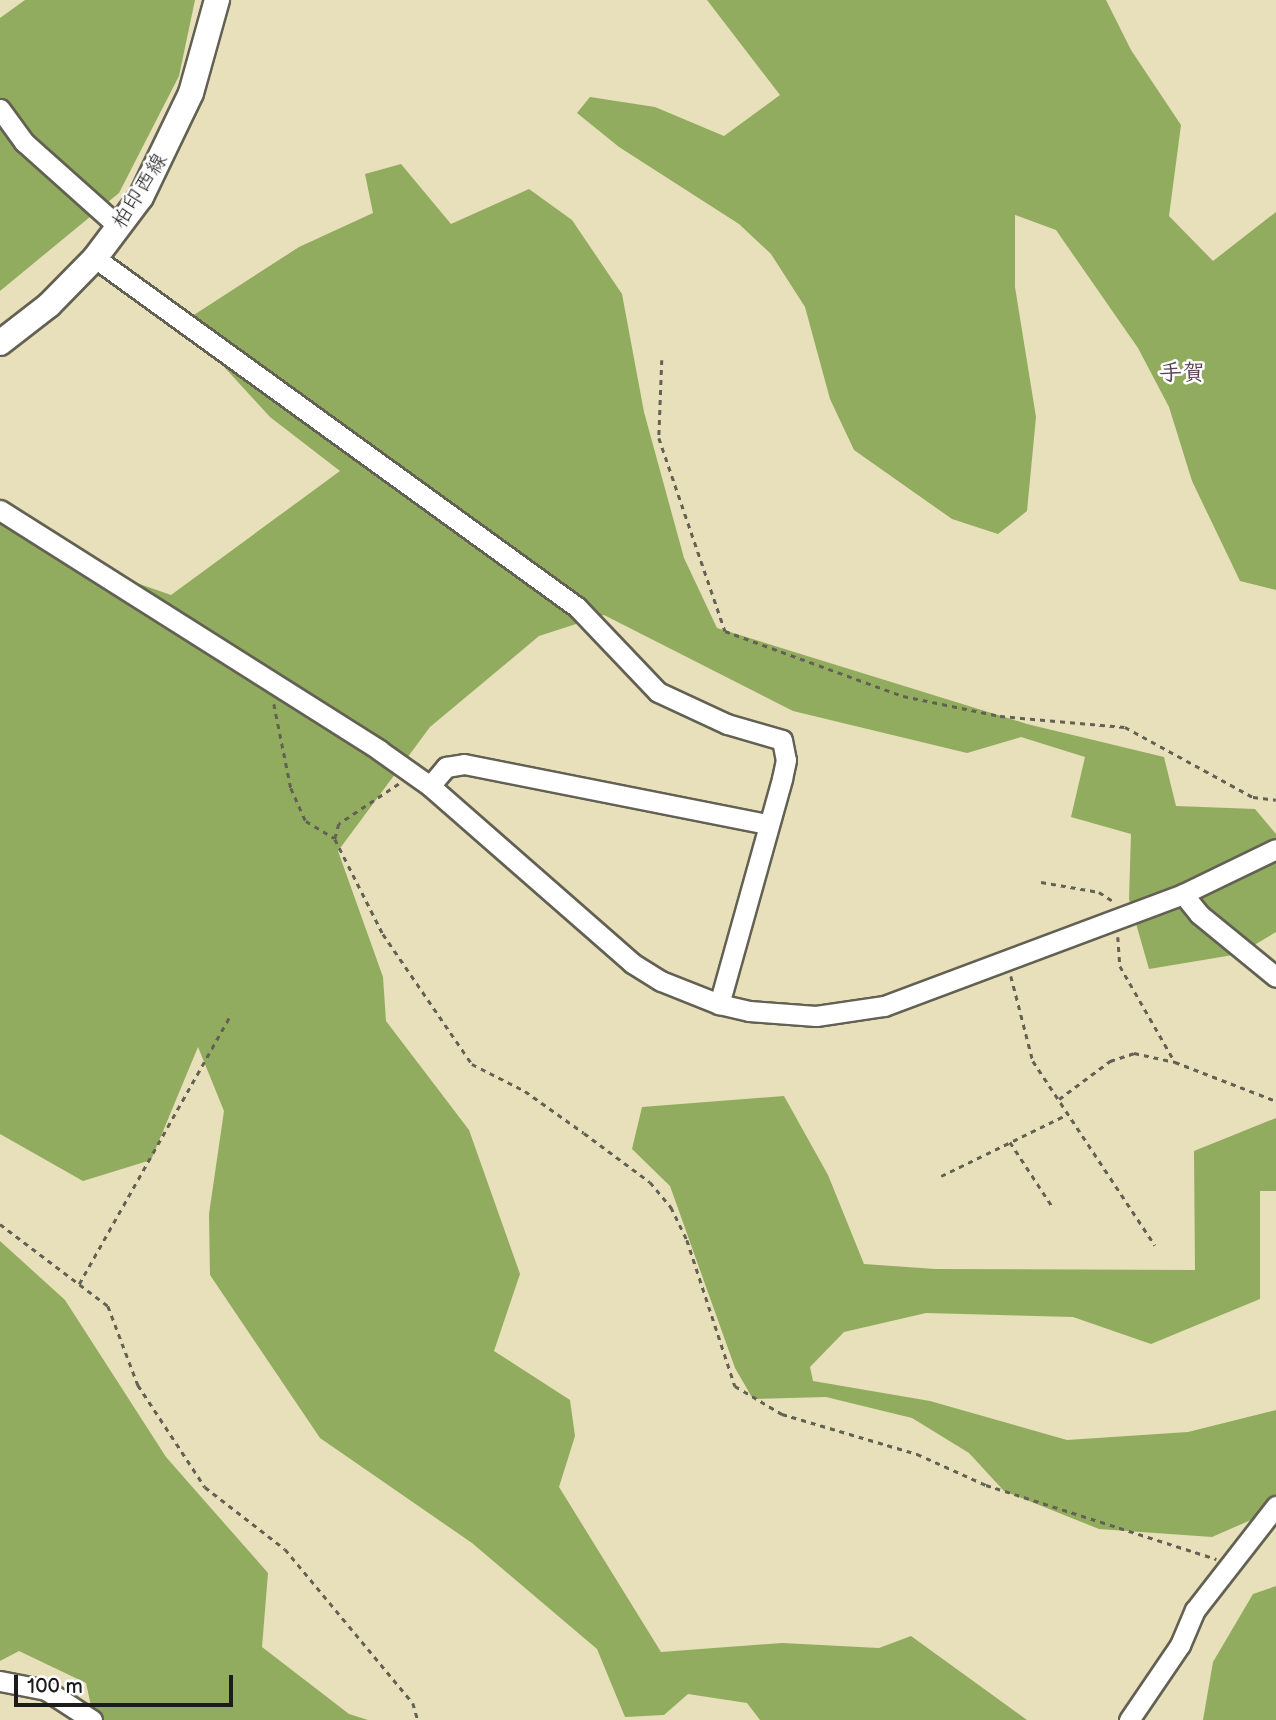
<!DOCTYPE html>
<html>
<head>
<meta charset="utf-8">
<style>
  body { margin:0 }
  #map { position:relative; width:1276px; height:1720px; overflow:hidden; background:#e7e0ba; font-family:"Balsamiq Sans","Klee One",sans-serif }
  div>[style] { position:absolute }
  [style*='--x'] { left:calc(var(--x)*1px); top:calc(var(--y)*1px); width:calc(var(--w)*1px); rotate:calc(var(--a)*1deg) }
  .forest>* { inset:0; background:#91ac5e }
  .path>* { height:2.5px; margin-top:-1.25px; transform-origin:0; background:repeating-linear-gradient(90deg,#636153 0 5px,transparent 0 10px) }
  .roads { filter:drop-shadow(2px 0 #636153) drop-shadow(-2px 0 #636153) drop-shadow(0 2px #636153) drop-shadow(0 -2px #636153) }
  .minor>* { height:19px; margin:-9.5px; padding:0 9.5px; transform-origin:9.5px; border-radius:9.5px; background:#fff }
  .major>* { height:24px; margin:-12px; padding:0 12px; transform-origin:12px; border-radius:12px; background:#fff }
  span { translate:-50% -50%; white-space:nowrap; text-align:center; line-height:1.15; -webkit-text-stroke:5px #fff; paint-order:stroke }
  .street-label { font-size:21px; color:#1c1c1c }
  .neighbourhood-label { font-size:23px; color:#5b4455; font-weight:700 }
  .scale { position:absolute; left:14px; top:1675px; width:219px; height:32px; box-sizing:border-box; border:4px solid #1c1c1c; border-top:0; padding-left:9px; font-size:21px; line-height:24px; white-space:nowrap; color:#1c1c1c; -webkit-text-stroke:5px #fff; paint-order:stroke }
</style>
</head>
<body>
<div id="map">
  <div class="forest">
    <i style="clip-path:polygon(25px 0,195px 0,179px 76px,119px 193px,0 291px,0 18px)"></i>
    <i style="clip-path:polygon(707px 0,1106px 0,1131px 50px,1181px 125px,1169px 216px,1213px 261px,1276px 212px,1276px 590px,1240px 581px,1192px 481px,1169px 407px,1138px 348px,1056px 230px,1015px 215px,1015px 287px,1036px 417px,1027px 511px,998px 534px,952px 519px,854px 450px,830px 399px,805px 307px,771px 254px,739px 224px,619px 147px,577px 113px,590px 97px,655px 107px,724px 136px,780px 95px)"></i>
    <i style="clip-path:polygon(401px 164px,451px 224px,529px 189px,572px 220px,622px 294px,644px 412px,684px 558px,717px 628px,1027px 724px,1164px 757px,1176px 806px,1255px 809px,1276px 834px,1276px 932px,1239px 954px,1149px 969px,1129px 899px,1131px 834px,1071px 817px,1085px 757px,1021px 737px,967px 753px,793px 711px,604px 615px,539px 636px,430px 727px,338px 851px,383px 977px,386px 1021px,469px 1130px,520px 1274px,494px 1351px,570px 1400px,575px 1436px,559px 1487px,661px 1652px,782px 1643px,879px 1648px,911px 1636px,1027px 1720px,760px 1720px,747px 1703px,688px 1694px,664px 1715px,625px 1717px,597px 1649px,472px 1543px,320px 1438px,210px 1275px,209px 1214px,224px 1111px,198px 1047px,151px 1160px,83px 1181px,0 1134px,0 519px,68px 559px,171px 595px,340px 471px,270px 417px,183px 322px,299px 247px,373px 213px,365px 174px)"></i>
    <i style="clip-path:polygon(784px 1096px,828px 1175px,864px 1264px,935px 1269px,1195px 1270px,1194px 1151px,1276px 1118px,1276px 1191px,1260px 1191px,1260px 1299px,1151px 1344px,1073px 1317px,926px 1313px,844px 1332px,810px 1367px,813px 1381px,930px 1401px,1067px 1440px,1188px 1432px,1276px 1410px,1276px 1509px,1212px 1537px,1099px 1529px,1004px 1491px,969px 1453px,912px 1418px,826px 1397px,753px 1399px,735px 1368px,670px 1186px,632px 1149px,642px 1107px)"></i>
    <i style="clip-path:polygon(0 1241px,65px 1300px,166px 1457px,268px 1573px,262px 1647px,349px 1714px,368px 1720px,94px 1720px,86px 1683px,19px 1651px,0 1661px)"></i>
    <i style="clip-path:polygon(1276px 1586px,1276px 1720px,1203px 1720px,1213px 1662px,1253px 1594px)"></i>
  </div>
  <div class="path">
    <i style="--x:662;--y:360;--w:78;--a:92.2"></i>
    <i style="--x:659;--y:438;--w:204;--a:71.1"></i>
    <i style="--x:725;--y:631;--w:189;--a:20.1"></i>
    <i style="--x:903;--y:696;--w:99;--a:11.7"></i>
    <i style="--x:1000;--y:716;--w:125;--a:5"></i>
    <i style="--x:1125;--y:727;--w:146;--a:28.7"></i>
    <i style="--x:1253;--y:797;--w:23;--a:7"></i>
    <i style="--x:274;--y:704;--w:86;--a:78.6"></i>
    <i style="--x:291;--y:788;--w:36;--a:66"></i>
    <i style="--x:306;--y:821;--w:33;--a:31"></i>
    <i style="--x:399;--y:784;--w:72;--a:146.3"></i>
    <i style="--x:339;--y:824;--w:16;--a:105"></i>
    <i style="--x:335;--y:839;--w:106;--a:63.2"></i>
    <i style="--x:383;--y:934;--w:158;--a:55.6"></i>
    <i style="--x:472;--y:1064;--w:59;--a:27"></i>
    <i style="--x:525;--y:1091;--w:72;--a:35.4"></i>
    <i style="--x:584;--y:1133;--w:82;--a:36.6"></i>
    <i style="--x:650;--y:1182;--w:33;--a:50"></i>
    <i style="--x:671;--y:1207;--w:37;--a:64"></i>
    <i style="--x:687;--y:1240;--w:154;--a:71.8"></i>
    <i style="--x:735;--y:1386;--w:55;--a:30.8"></i>
    <i style="--x:782;--y:1414;--w:141;--a:16.5"></i>
    <i style="--x:917;--y:1454;--w:76;--a:24.2"></i>
    <i style="--x:986;--y:1485;--w:242;--a:17.8"></i>
    <i style="--x:1041;--y:882;--w:59;--a:9.8"></i>
    <i style="--x:1099;--y:892;--w:17;--a:33"></i>
    <i style="--x:1118;--y:937;--w:29;--a:86"></i>
    <i style="--x:1120;--y:966;--w:111;--a:60.2"></i>
    <i style="--x:1011;--y:976;--w:88;--a:75.5"></i>
    <i style="--x:1033;--y:1061;--w:221;--a:56.5"></i>
    <i style="--x:1059;--y:1099;--w:64;--a:-36.7"></i>
    <i style="--x:1110;--y:1061;--w:25;--a:-18"></i>
    <i style="--x:1134;--y:1053;--w:42;--a:12.4"></i>
    <i style="--x:1175;--y:1062;--w:108;--a:21.1"></i>
    <i style="--x:1010;--y:1142;--w:77;--a:56.7"></i>
    <i style="--x:941;--y:1176;--w:141;--a:-26"></i>
    <i style="--x:0;--y:1224;--w:136;--a:37.2"></i>
    <i style="--x:108;--y:1306;--w:85;--a:69.2"></i>
    <i style="--x:138;--y:1385;--w:122;--a:56.7"></i>
    <i style="--x:205;--y:1487;--w:101;--a:37.8"></i>
    <i style="--x:285;--y:1549;--w:200;--a:50.3"></i>
    <i style="--x:413;--y:1703;--w:18;--a:74"></i>
    <i style="--x:79;--y:1284;--w:310;--a:-60.6"></i>
  </div>
  <div class="roads">
    <div class="minor">
      <i style="--x:0;--y:109;--w:41;--a:54"></i>
      <i style="--x:24;--y:142;--w:127;--a:41.8"></i>
      <i style="--x:95;--y:258;--w:595;--a:35.91"></i>
      <i style="--x:577;--y:607;--w:117;--a:46.4"></i>
      <i style="--x:658;--y:692;--w:76;--a:24.9"></i>
      <i style="--x:727;--y:724;--w:57;--a:16.2"></i>
      <i style="--x:782;--y:740;--w:20;--a:79"></i>
      <i style="--x:786;--y:760;--w:19;--a:102"></i>
      <i style="--x:782;--y:779;--w:234;--a:105.6"></i>
      <i style="--x:0;--y:510;--w:449;--a:32.3"></i>
      <i style="--x:379;--y:750;--w:62;--a:35.2"></i>
      <i style="--x:430;--y:786;--w:269;--a:41.2"></i>
      <i style="--x:632;--y:963;--w:34;--a:32"></i>
      <i style="--x:661;--y:981;--w:62;--a:21.6"></i>
      <i style="--x:719;--y:1004;--w:31;--a:13"></i>
      <i style="--x:749;--y:1011;--w:67;--a:4.3"></i>
      <i style="--x:816;--y:1016;--w:69;--a:-8.4"></i>
      <i style="--x:884;--y:1006;--w:319;--a:-20.5"></i>
      <i style="--x:1183;--y:894;--w:103;--a:-25.8"></i>
      <i style="--x:430;--y:786;--w:25;--a:-50"></i>
      <i style="--x:446;--y:767;--w:18;--a:-9"></i>
      <i style="--x:464;--y:764;--w:310;--a:11.2"></i>
      <i style="--x:1183;--y:894;--w:26;--a:51"></i>
      <i style="--x:1199;--y:914;--w:99;--a:39.3"></i>
      <i style="--x:0;--y:1681;--w:47;--a:11.1"></i>
      <i style="--x:46;--y:1690;--w:55;--a:33.1"></i>
      <i style="--x:1129;--y:1720;--w:91;--a:-55.8"></i>
      <i style="--x:1180;--y:1645;--w:38;--a:-67"></i>
      <i style="--x:1195;--y:1610;--w:132;--a:-52.1"></i>
    </div>
    <div class="major">
      <i style="--x:0;--y:343;--w:62;--a:-37.8"></i>
      <i style="--x:49;--y:305;--w:66;--a:-45.6"></i>
      <i style="--x:95;--y:258;--w:76;--a:-53"></i>
      <i style="--x:141;--y:197;--w:115;--a:-64.3"></i>
      <i style="--x:191;--y:93;--w:97;--a:-74.4"></i>
    </div>
  </div>
  <div class="street-label">
    <span style="left:140px;top:191px;rotate:-58deg">柏印西線</span>
  </div>
  <div class="neighbourhood-label">
    <span style="left:1182px;top:373px">手賀</span>
  </div>
  <div class="scale">100 m</div>
</div>
</body>
</html>
